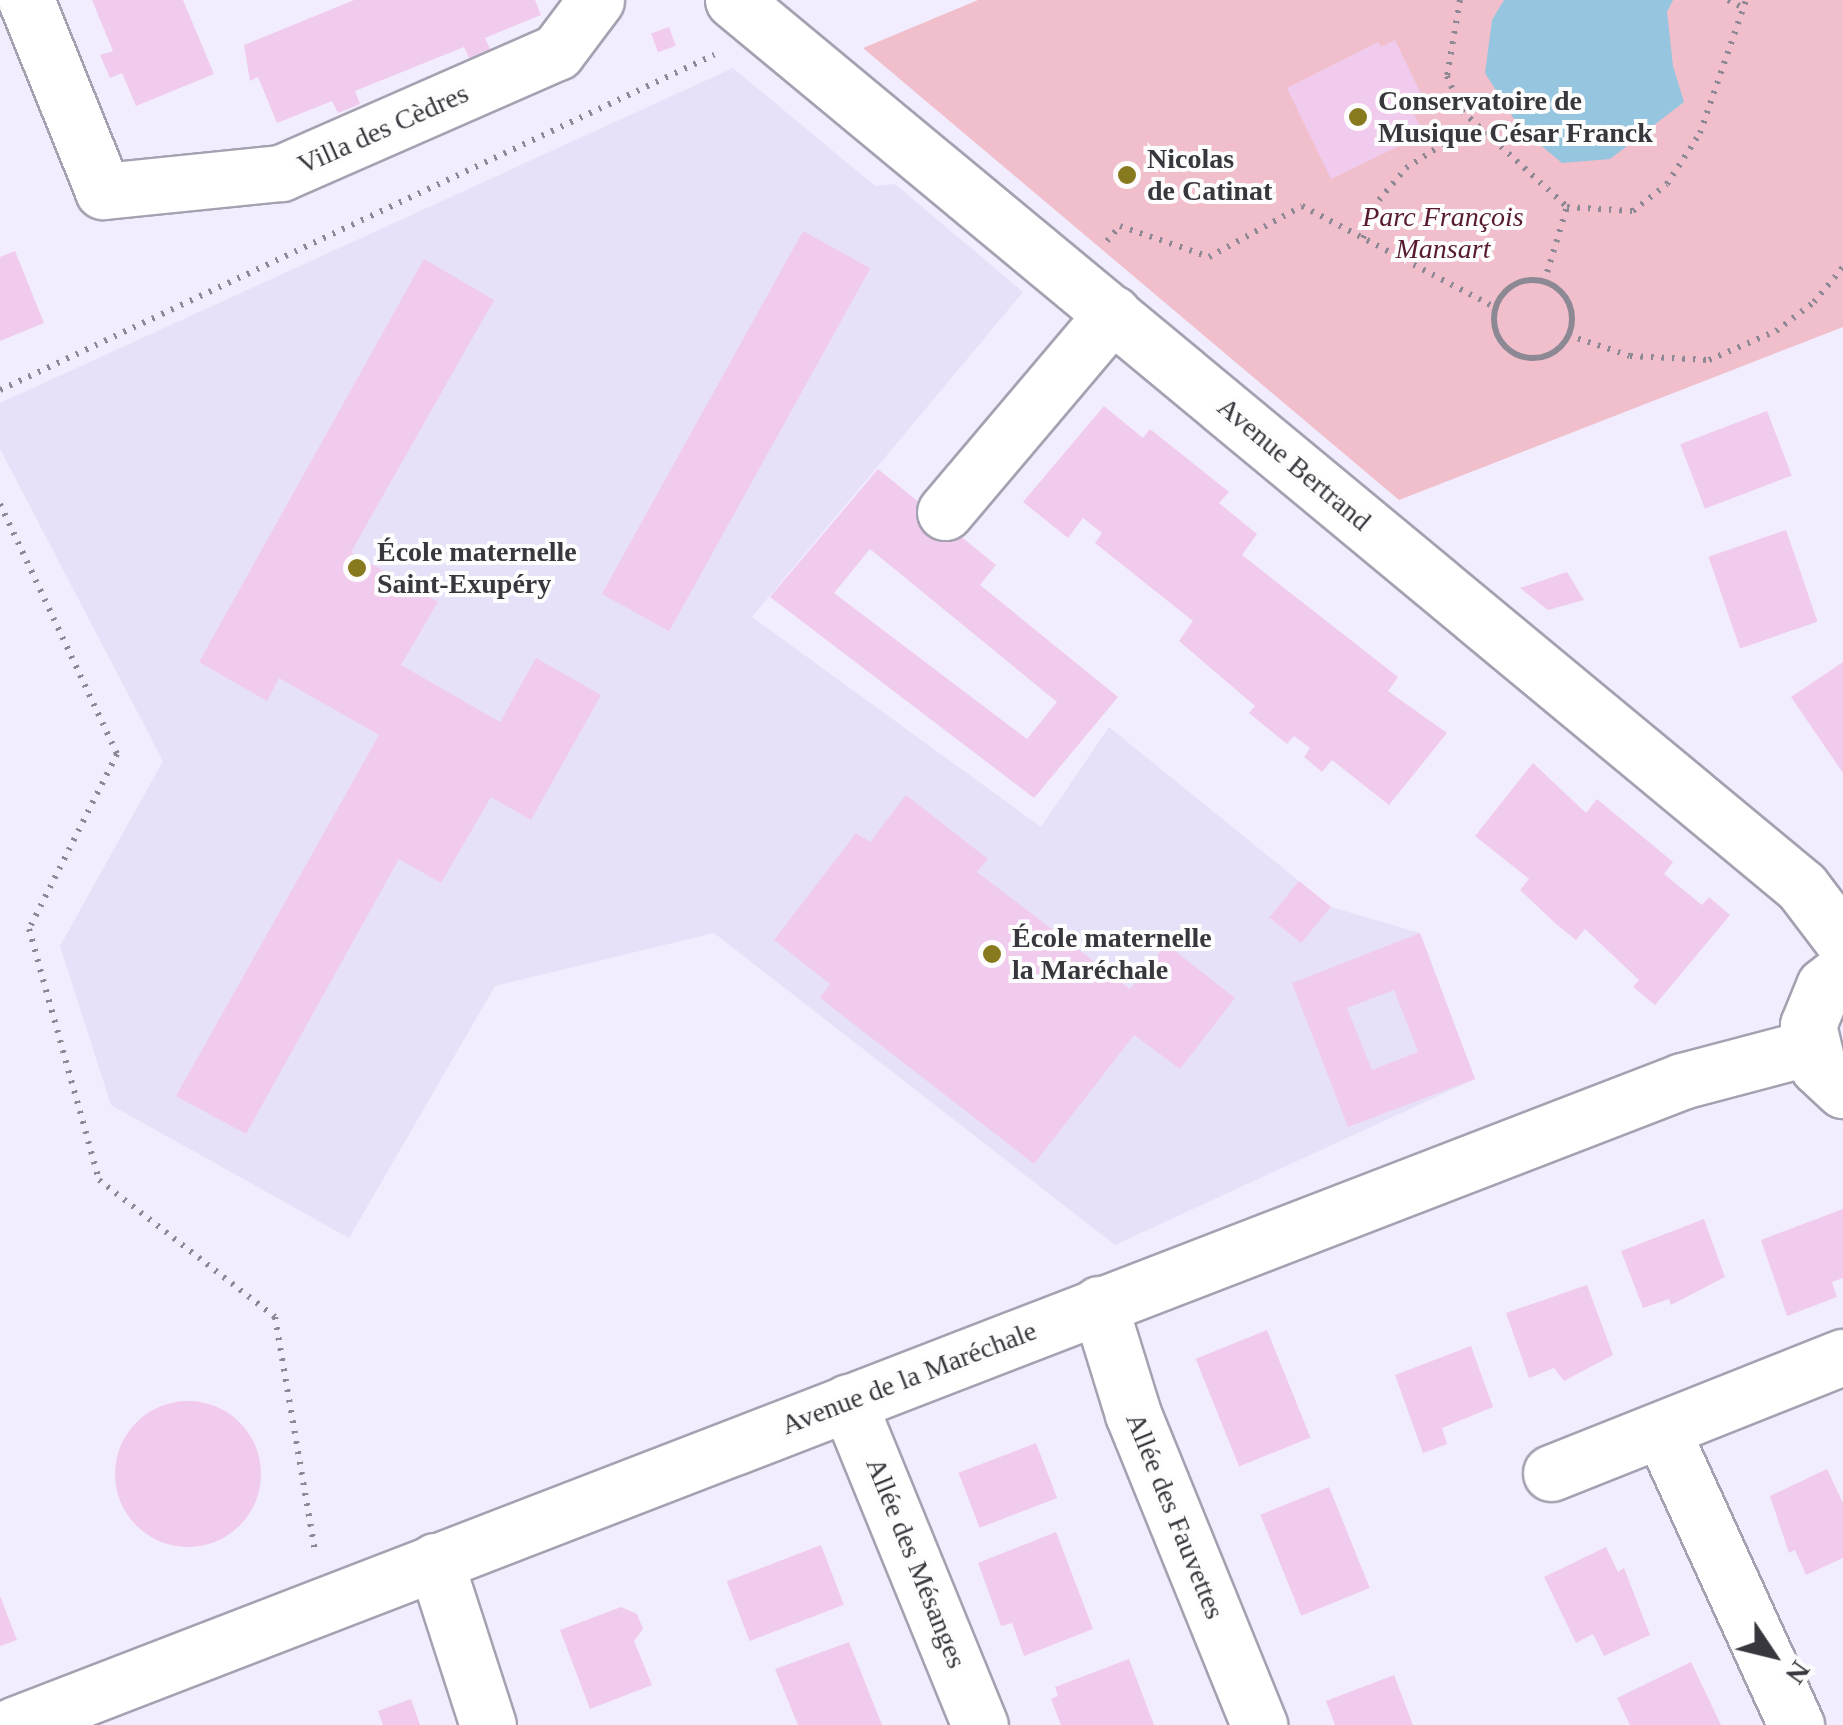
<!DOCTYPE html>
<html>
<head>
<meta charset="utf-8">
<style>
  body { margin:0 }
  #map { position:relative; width:1843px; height:1725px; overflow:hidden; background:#f1edfe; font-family:Georgia,serif }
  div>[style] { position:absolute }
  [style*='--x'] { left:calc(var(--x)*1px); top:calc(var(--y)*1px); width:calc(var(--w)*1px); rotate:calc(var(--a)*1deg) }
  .built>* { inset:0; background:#e6e0f9 }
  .green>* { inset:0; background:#f0bfcb }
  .water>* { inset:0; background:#95c5df }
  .building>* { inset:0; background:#f1cbed; transform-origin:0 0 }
  .round { border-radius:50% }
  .path>* { height:6px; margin-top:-3px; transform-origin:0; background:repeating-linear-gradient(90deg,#8c8995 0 2.5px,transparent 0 10.5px) }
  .path>.ring { margin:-3px; padding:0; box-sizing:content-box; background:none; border:6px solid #8c8995; border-radius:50% }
  .roads { filter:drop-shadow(2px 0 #a5a1b1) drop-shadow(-2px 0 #a5a1b1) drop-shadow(0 2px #a5a1b1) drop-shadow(0 -2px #a5a1b1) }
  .minor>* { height:55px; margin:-27.5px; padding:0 27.5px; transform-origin:27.5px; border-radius:27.5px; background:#fff }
  .dots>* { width:28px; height:28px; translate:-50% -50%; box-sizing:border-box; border:5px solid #fdfdfd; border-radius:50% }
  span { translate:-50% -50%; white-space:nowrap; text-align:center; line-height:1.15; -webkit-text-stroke:8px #fdfdfd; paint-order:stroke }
  .poi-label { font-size:28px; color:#39373e; font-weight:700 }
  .left { translate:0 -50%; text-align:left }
  .street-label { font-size:28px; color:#39373e }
  .park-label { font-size:28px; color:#571a2f; font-style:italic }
  .north { position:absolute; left:1723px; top:1605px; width:100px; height:100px; -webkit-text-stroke:8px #fdfdfd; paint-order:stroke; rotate:125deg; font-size:28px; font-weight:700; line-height:40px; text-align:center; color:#39373e }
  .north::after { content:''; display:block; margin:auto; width:35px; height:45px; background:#39373e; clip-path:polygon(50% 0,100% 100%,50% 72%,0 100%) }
</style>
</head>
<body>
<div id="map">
  <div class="built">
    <i style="clip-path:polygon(733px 68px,875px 186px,895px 184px,1023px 292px,752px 617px,1041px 827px,1109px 727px,1331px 907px,1420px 933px,1475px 1079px,1115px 1245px,714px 933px,495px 986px,349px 1238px,111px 1105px,60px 946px,163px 761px,0 449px,0 403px)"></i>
  </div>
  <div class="green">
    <i style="clip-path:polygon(978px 0,1843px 0,1843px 327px,1399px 500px,863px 48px)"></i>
  </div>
  <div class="water">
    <i style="clip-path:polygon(1504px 0,1673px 0,1667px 12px,1673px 66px,1684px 102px,1610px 159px,1562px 163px,1519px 127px,1485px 73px,1492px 20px)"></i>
  </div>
  <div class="building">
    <i style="clip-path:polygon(92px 0,183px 0,214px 74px,136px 106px,122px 73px,110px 78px,100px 55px,113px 51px)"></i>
    <i style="clip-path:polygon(354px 0,535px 0,541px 15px,485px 38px,490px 49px,469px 58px,464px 47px,355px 91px,360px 104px,348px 109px,338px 113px,332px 101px,277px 123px,258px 77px,250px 81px,244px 45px)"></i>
    <i style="left:669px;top:27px;width:20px;height:19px;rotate:70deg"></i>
    <i style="clip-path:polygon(1395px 40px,1421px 94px,1407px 100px,1424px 134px,1331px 179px,1287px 88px,1378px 42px,1381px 47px)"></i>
    <i style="left:803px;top:231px;width:77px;height:415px;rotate:29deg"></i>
    <i style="clip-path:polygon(15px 251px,44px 323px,0 341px,0 257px)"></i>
    <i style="clip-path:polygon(424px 259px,494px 300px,351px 552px,438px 602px,401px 665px,500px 722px,536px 658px,601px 695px,531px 820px,491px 797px,441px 883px,399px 859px,246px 1134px,176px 1096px,379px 735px,279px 678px,267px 701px,199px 662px)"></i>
    <i style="clip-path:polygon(1104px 406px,1143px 438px,1150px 429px,1229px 492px,1219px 503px,1257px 534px,1242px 555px,1398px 677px,1388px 691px,1447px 733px,1389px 805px,1332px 760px,1322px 772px,1304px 757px,1310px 748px,1294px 736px,1287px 744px,1249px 713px,1255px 706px,1179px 641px,1193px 621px,1095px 543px,1102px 533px,1083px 518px,1068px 538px,1023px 502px)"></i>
    <i style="left:1767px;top:411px;width:69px;height:93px;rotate:69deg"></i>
    <i style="clip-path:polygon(evenodd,878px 469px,996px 565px,980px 585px,1118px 697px,1034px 798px,770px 597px,878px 469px,870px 549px,1057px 702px,1027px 739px,834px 593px,870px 549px)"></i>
    <i style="left:1786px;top:530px;width:97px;height:82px;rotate:71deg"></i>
    <i style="clip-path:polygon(1567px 572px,1584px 600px,1548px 610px,1520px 588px)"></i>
    <i style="clip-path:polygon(1843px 662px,1843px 773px,1791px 697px)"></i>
    <i style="clip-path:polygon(1533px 763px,1586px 813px,1597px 799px,1673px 862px,1664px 874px,1702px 905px,1709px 897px,1730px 915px,1655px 1005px,1633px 987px,1639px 980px,1585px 929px,1576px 940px,1556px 924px,1520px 890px,1529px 879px,1475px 836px)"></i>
    <i style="clip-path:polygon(906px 795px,988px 859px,977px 872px,1130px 989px,1166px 944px,1235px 998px,1180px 1069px,1134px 1035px,1034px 1164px,820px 998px,830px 984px,774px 940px,856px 833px,870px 842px)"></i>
    <i style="left:1299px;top:881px;width:41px;height:47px;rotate:39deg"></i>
    <i style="clip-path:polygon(evenodd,1420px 933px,1475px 1079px,1348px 1127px,1292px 983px,1420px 933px,1394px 990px,1418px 1052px,1372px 1070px,1347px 1008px,1394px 990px)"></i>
    <i style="clip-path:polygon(1843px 1209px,1843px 1278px,1832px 1282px,1837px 1297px,1787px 1316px,1761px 1240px)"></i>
    <i style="clip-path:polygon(1704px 1219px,1725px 1277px,1671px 1305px,1669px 1299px,1643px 1308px,1621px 1251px)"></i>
    <i style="clip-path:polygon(1587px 1285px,1613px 1355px,1564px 1381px,1554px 1368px,1529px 1378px,1506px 1313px)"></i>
    <i style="left:1267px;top:1330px;width:116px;height:77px;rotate:68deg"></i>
    <i style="clip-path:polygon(1471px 1346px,1493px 1407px,1442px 1428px,1447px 1444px,1423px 1453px,1395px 1375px)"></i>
    <i class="round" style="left:115px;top:1401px;width:146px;height:146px"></i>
    <i style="left:1036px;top:1443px;width:59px;height:83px;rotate:69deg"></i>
    <i style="clip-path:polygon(1827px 1469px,1843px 1503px,1843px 1558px,1806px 1575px,1795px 1550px,1789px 1553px,1770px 1496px)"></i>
    <i style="left:1329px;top:1487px;width:109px;height:74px;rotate:68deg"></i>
    <i style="clip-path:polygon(1056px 1532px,1093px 1629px,1024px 1656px,1012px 1623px,1001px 1626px,978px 1563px)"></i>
    <i style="left:821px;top:1545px;width:64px;height:101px;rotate:69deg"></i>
    <i style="clip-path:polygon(1606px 1547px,1618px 1572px,1624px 1568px,1650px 1635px,1604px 1656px,1593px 1634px,1576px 1643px,1544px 1577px)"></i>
    <i style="clip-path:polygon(0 1596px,17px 1640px,0 1646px)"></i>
    <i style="clip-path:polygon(621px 1607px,637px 1614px,643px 1629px,634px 1641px,652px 1685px,590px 1709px,560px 1630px)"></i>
    <i style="clip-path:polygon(849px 1642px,882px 1725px,798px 1725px,775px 1669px)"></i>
    <i style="clip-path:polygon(1129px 1659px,1154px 1725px,1061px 1725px,1051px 1699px,1058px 1696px,1055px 1687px)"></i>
    <i style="clip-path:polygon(1691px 1662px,1721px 1725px,1630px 1725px,1617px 1698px)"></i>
    <i style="clip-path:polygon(1394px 1675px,1413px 1725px,1335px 1725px,1326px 1701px)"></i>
    <i style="clip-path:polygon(411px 1699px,420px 1725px,383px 1725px,378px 1711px)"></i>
  </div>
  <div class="path">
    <i style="--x:1460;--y:0;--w:77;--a:99.7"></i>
    <i style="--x:1447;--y:76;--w:38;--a:67"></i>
    <i style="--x:1462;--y:111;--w:142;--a:42.4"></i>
    <i style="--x:1728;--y:0;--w:13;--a:27"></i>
    <i style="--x:1363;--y:238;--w:41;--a:-67.2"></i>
    <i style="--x:1379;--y:200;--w:42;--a:-49.8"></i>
    <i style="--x:1406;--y:168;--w:81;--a:-32.9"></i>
    <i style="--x:1107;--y:241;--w:20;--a:-49"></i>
    <i style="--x:1120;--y:226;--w:94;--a:19.2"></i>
    <i style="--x:1209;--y:257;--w:106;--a:-28.7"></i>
    <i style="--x:1302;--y:206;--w:219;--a:27.7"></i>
    <i class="ring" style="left:1494px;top:280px;width:72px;height:72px"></i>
    <i style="--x:1544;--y:282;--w:78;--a:-73"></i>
    <i style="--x:1567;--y:207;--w:66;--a:3.5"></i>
    <i style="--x:1633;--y:211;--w:43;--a:-38.5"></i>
    <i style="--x:1667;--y:184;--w:61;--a:-57.1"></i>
    <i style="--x:1700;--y:133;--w:141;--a:-70.9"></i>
    <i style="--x:1568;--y:335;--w:65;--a:18.7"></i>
    <i style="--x:1630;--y:356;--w:79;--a:2.9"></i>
    <i style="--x:1709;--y:360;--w:73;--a:-23.4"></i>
    <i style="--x:1776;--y:331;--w:48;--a:-37.3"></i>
    <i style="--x:1814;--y:302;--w:45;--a:-50.4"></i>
    <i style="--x:0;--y:390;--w:789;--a:-25.14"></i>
    <i style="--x:0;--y:504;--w:276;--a:64.9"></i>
    <i style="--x:117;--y:754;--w:196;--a:116.7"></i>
    <i style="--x:29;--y:929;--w:261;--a:74.4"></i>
    <i style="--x:99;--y:1180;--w:223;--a:37.9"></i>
    <i style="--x:275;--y:1317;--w:238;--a:80.3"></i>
  </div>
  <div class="roads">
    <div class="minor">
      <i style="--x:26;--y:0;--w:206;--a:68"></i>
      <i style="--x:103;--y:191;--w:179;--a:-5.8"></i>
      <i style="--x:281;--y:173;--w:301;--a:-23.7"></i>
      <i style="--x:557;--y:52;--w:65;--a:-53.1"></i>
      <i style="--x:733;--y:0;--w:1389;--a:39.68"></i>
      <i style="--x:1802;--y:887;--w:68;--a:52.8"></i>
      <i style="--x:945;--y:512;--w:260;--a:-49.8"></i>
      <i style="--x:1843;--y:971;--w:24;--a:142"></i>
      <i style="--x:1824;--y:986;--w:42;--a:112.3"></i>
      <i style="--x:1808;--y:1025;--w:43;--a:76.6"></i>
      <i style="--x:1818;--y:1067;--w:34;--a:43"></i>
      <i style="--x:1099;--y:1304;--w:115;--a:72.8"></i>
      <i style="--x:1133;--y:1414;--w:336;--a:67.9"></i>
      <i style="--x:848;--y:1402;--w:349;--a:67.8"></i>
      <i style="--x:1663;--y:1433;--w:321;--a:65.5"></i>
      <i style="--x:1551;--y:1473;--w:314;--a:-21.7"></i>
      <i style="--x:435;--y:1561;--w:172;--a:72.1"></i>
      <i style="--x:14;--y:1725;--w:1788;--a:-21.11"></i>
      <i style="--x:1682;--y:1081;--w:133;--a:-14.8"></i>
    </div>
  </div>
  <div class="dots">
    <i style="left:1358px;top:117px;background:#87791d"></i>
    <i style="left:1127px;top:175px;background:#87791d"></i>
    <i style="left:357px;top:568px;background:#87791d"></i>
    <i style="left:992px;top:954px;background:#87791d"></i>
  </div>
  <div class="poi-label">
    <span class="left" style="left:1378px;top:117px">Conservatoire de<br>Musique César Franck</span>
    <span class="left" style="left:1147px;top:175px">Nicolas<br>de Catinat</span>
    <span class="left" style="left:377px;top:568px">École maternelle<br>Saint-Exupéry</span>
    <span class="left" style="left:1012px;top:954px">École maternelle<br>la Maréchale</span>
  </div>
  <div class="street-label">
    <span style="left:383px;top:129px;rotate:-24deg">Villa des Cèdres</span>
    <span style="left:1294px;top:464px;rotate:40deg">Avenue Bertrand</span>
    <span style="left:909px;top:1378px;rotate:-21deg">Avenue de la Maréchale</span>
    <span style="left:1175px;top:1516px;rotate:68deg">Allée des Fauvettes</span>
    <span style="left:916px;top:1563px;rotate:68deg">Allée des Mésanges</span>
  </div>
  <div class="park-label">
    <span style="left:1443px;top:233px">Parc François<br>Mansart</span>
  </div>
  <div class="north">N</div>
</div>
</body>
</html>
